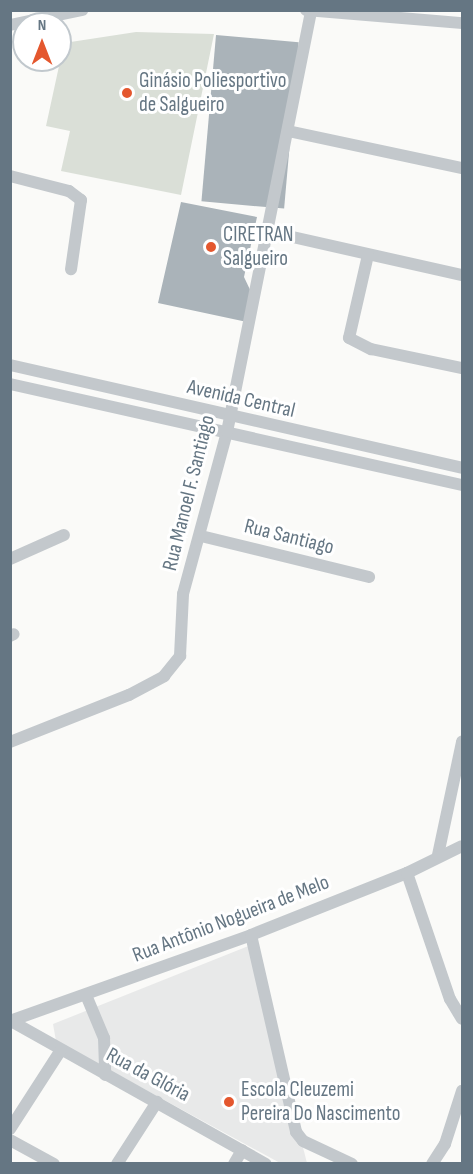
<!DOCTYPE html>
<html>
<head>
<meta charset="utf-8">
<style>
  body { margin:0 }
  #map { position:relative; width:473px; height:1174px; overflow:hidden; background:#fafaf8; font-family:"Sofia Sans Condensed",sans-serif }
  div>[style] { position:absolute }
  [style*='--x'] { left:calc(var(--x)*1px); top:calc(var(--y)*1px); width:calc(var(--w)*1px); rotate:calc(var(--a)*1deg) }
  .built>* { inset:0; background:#e8e9e9 }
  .green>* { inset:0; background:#dadfd7 }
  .building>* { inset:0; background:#aab3b9; transform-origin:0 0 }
  .minor>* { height:12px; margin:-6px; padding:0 6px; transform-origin:6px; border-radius:6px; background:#c3c8cc }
  .dots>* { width:16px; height:16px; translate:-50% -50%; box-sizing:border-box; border:3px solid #fff; border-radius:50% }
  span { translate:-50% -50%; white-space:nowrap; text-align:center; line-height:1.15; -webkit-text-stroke:6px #fff; paint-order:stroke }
  .poi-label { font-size:21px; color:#657683 }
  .left { translate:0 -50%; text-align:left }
  .street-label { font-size:21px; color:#657683 }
  .frame { position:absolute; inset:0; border:12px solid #657683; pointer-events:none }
  .north { position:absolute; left:12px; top:12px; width:60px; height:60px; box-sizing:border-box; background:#fff; border:2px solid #c1c8cd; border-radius:50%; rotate:0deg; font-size:16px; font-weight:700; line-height:24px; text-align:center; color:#657683 }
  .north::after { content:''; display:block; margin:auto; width:21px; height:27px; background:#e4572e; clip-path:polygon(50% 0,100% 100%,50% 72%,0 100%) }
</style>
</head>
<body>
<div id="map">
  <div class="built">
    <i style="clip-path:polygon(251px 945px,307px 1163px,280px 1163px,56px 1041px,53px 1024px)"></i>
  </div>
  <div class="green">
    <i style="clip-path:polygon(136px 32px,214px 34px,181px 195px,61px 171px,70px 131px,46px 126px,64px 43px)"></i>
  </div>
  <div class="building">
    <i style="left:216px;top:35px;width:83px;height:167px;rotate:5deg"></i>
    <i style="clip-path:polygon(181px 202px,257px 217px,244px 277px,253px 296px,247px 322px,158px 303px)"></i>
  </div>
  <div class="minor">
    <i style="--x:306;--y:10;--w:157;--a:4.8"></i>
    <i style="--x:10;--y:25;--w:74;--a:-11.8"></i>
    <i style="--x:288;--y:131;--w:178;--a:12"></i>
    <i style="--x:10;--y:176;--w:61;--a:14.3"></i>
    <i style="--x:69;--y:191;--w:15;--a:37"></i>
    <i style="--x:81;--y:200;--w:70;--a:98.2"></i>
    <i style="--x:266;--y:231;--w:201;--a:12.7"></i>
    <i style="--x:368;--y:255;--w:85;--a:102.9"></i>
    <i style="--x:349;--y:338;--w:25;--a:27"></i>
    <i style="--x:371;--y:349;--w:93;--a:11.8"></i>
    <i style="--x:10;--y:365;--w:464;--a:12.8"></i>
    <i style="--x:10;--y:384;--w:463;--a:12.6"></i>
    <i style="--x:201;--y:536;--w:173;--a:13.7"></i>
    <i style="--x:10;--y:559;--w:59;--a:-24"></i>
    <i style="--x:10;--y:636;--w:4;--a:-27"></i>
    <i style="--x:10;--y:742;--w:128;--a:-21.6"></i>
    <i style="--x:129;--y:695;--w:40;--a:-28"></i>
    <i style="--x:164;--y:676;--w:26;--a:-51"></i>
    <i style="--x:180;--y:656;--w:62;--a:-87.2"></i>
    <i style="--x:183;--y:594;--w:168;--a:-74.8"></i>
    <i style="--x:227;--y:432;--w:430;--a:-78.7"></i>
    <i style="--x:438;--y:855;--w:116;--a:-78"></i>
    <i style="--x:407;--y:873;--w:133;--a:71.2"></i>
    <i style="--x:450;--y:999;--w:23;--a:59"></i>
    <i style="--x:251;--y:935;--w:202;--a:77.1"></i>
    <i style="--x:296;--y:1132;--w:11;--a:52"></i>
    <i style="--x:303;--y:1141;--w:54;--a:25.1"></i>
    <i style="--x:86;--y:995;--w:47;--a:67.3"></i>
    <i style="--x:104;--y:1038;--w:37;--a:88"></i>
    <i style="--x:10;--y:1021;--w:256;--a:-19.6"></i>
    <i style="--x:251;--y:935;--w:168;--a:-21.7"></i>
    <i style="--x:407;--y:873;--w:61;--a:-26.1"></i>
    <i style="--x:11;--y:1021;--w:292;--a:29.3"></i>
    <i style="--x:10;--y:1129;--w:94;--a:-57.2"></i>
    <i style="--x:10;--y:1140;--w:50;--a:28.6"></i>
    <i style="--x:117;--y:1164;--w:74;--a:-57.2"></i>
    <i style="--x:234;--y:1164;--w:16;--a:-60"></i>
    <i style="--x:432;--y:1164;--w:24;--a:-57"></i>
    <i style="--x:445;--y:1144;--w:56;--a:-72.2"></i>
  </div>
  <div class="dots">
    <i style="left:127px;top:93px;background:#e4572e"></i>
    <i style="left:211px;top:247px;background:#e4572e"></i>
    <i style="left:229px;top:1102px;background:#e4572e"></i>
  </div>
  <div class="poi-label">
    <span class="left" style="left:139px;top:93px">Ginásio Poliesportivo<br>de Salgueiro</span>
    <span class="left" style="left:223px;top:247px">CIRETRAN<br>Salgueiro</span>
    <span class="left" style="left:241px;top:1102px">Escola Cleuzemi<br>Pereira Do Nascimento</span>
  </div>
  <div class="street-label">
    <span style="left:241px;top:399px;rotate:13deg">Avenida Central</span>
    <span style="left:189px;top:493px;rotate:-76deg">Rua Manoel F. Santiago</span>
    <span style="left:289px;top:537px;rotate:14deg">Rua Santiago</span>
    <span style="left:231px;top:919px;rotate:-21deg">Rua Antônio Nogueira de Melo</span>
    <span style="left:148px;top:1075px;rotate:28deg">Rua da Glória</span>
  </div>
  <div class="frame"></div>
  <div class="north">N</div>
</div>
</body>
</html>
